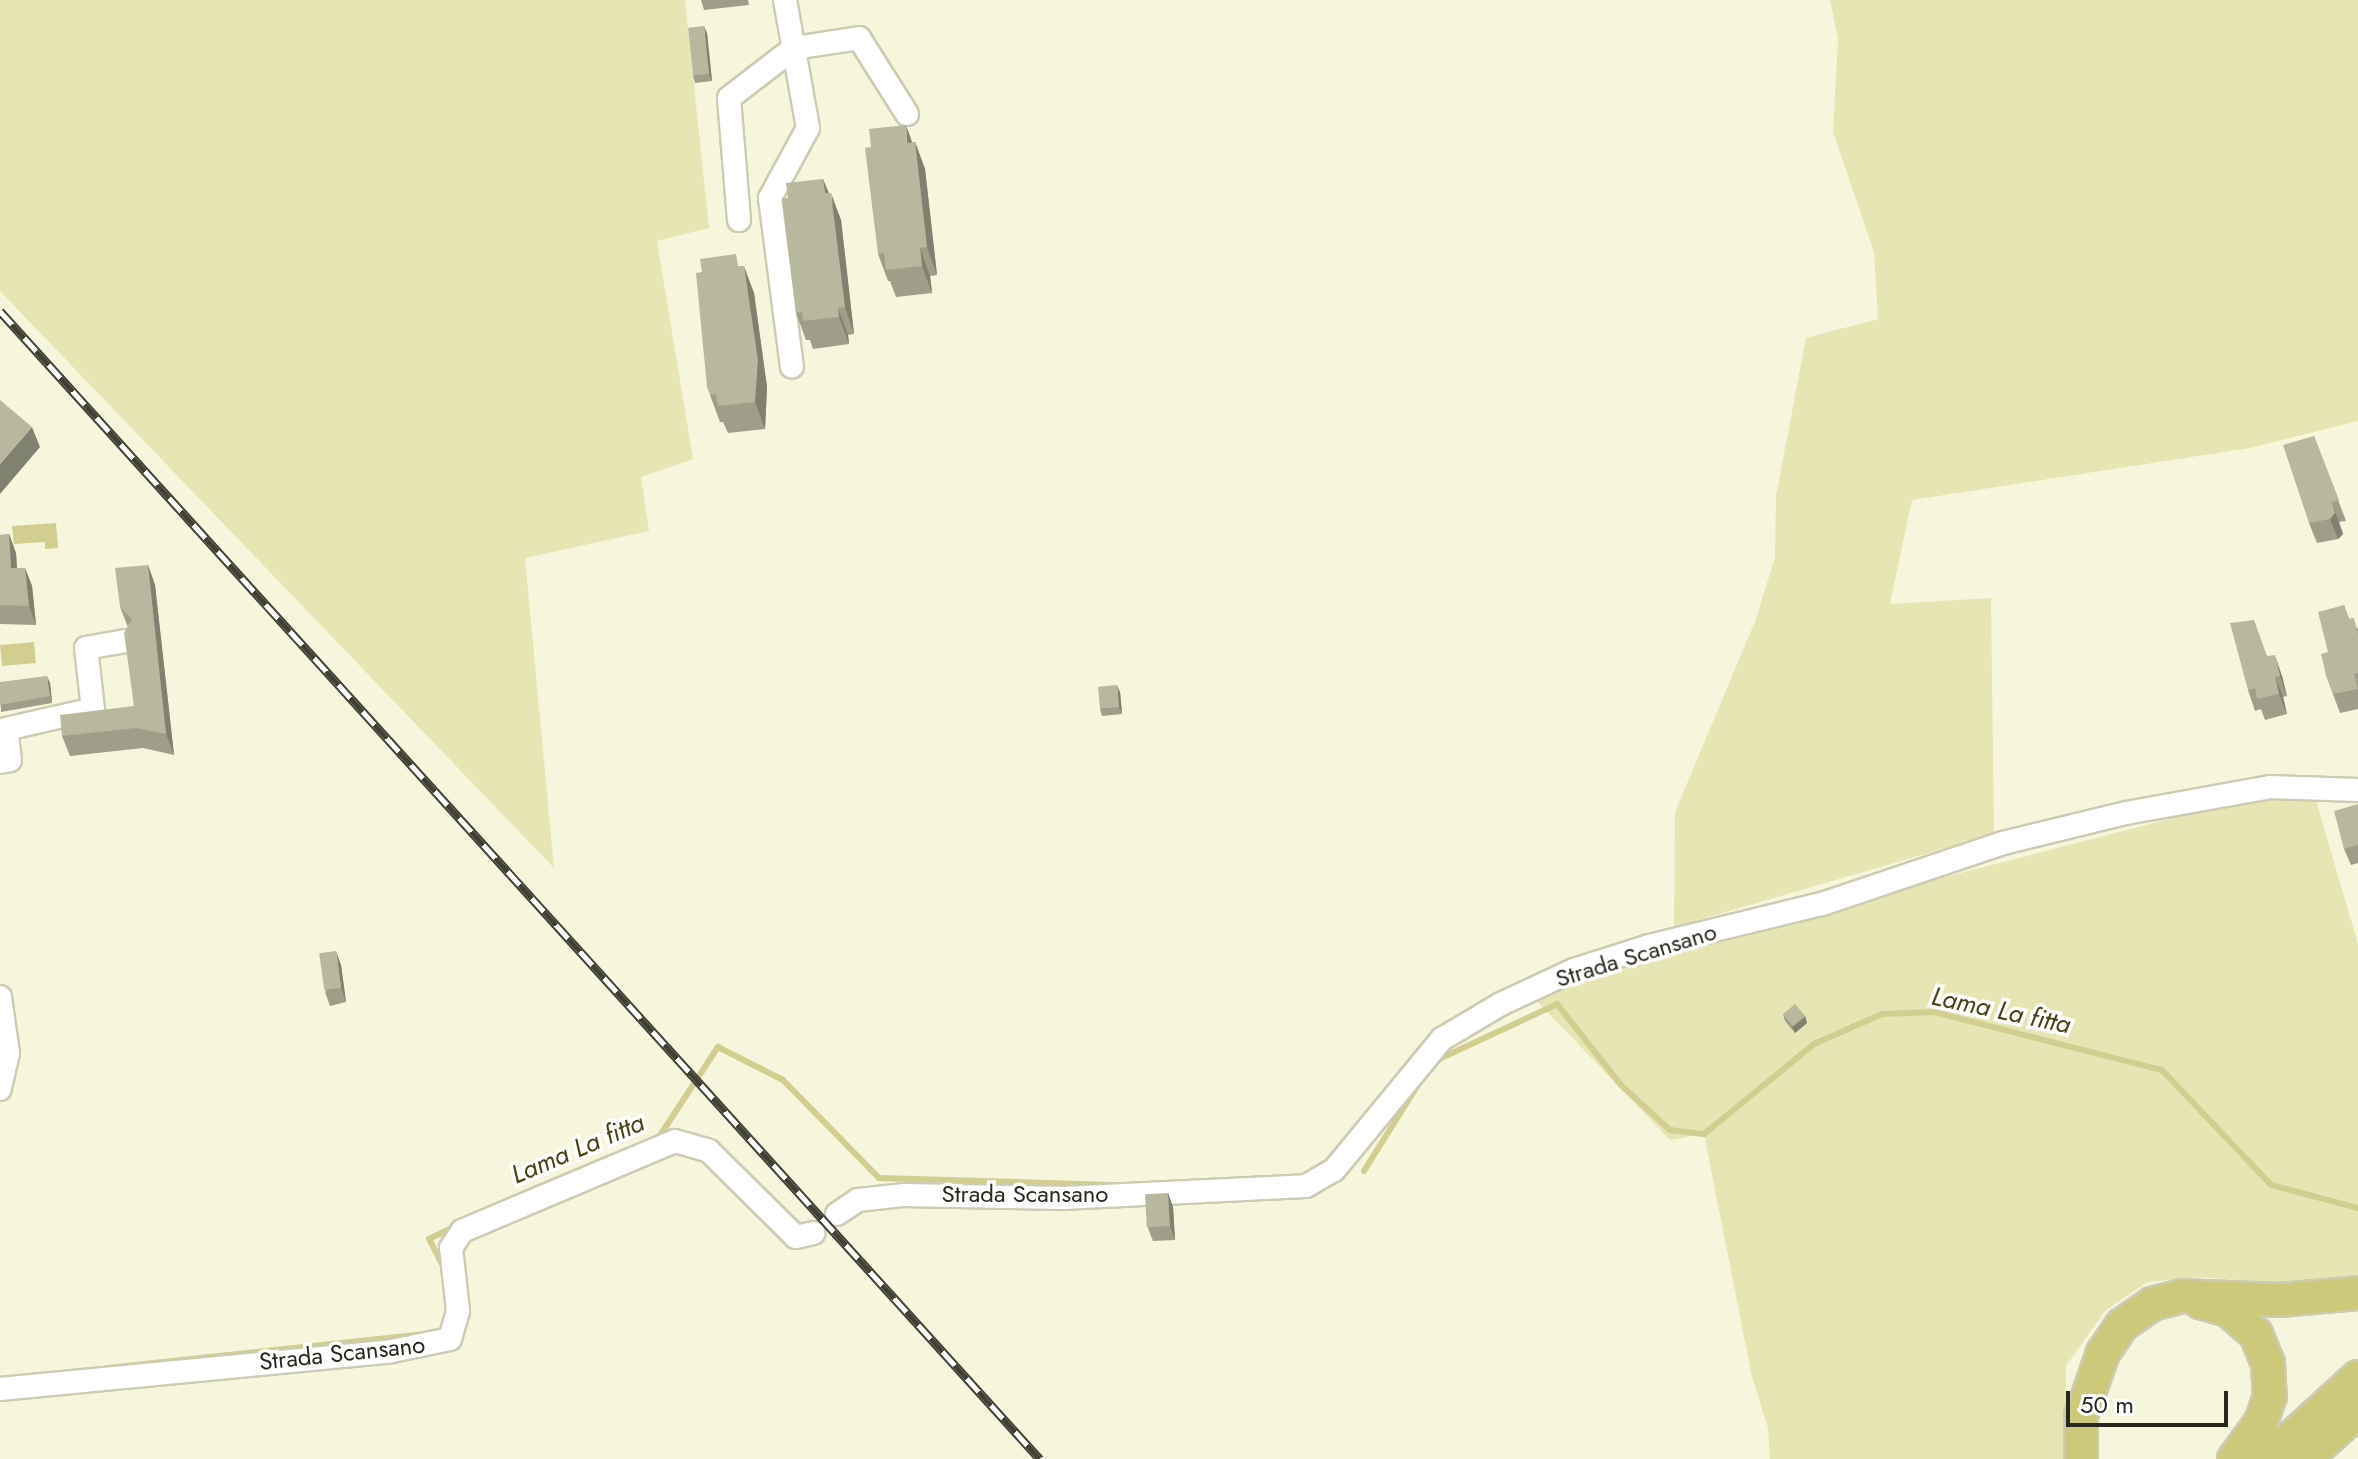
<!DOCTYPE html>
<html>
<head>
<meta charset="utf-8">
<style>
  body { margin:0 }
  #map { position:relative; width:2358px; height:1459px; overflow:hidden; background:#f6f6dc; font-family:Jost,sans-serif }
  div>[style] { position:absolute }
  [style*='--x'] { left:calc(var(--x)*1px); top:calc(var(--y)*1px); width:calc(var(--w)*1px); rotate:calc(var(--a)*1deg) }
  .green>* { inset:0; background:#e7e5b4 }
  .water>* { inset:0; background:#d1ce8f; transform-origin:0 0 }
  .stream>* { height:6px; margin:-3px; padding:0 3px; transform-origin:3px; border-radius:3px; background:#d1ce8f }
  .roads { filter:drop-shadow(2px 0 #cdccb3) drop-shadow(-2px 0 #cdccb3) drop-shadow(0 2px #cdccb3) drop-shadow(0 -2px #cdccb3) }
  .minor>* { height:22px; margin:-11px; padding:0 11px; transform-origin:11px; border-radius:11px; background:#fff }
  .highway>* { height:32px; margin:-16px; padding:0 16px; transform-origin:16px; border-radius:16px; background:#cdc97a }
  .rail>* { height:9px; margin-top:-4.5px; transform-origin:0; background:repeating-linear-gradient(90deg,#fff 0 18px,#404034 0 36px); box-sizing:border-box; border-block:2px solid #404034 }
  .wall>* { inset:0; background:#9e9e89 }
  .shaded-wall>* { inset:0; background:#81816f }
  .building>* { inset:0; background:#b8b89f; transform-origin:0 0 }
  span { translate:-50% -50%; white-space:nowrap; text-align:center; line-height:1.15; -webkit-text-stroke:7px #fff; paint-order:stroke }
  .street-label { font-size:24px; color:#28281e }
  .water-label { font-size:26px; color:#464313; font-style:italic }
  .scale { position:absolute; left:2066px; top:1391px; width:162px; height:36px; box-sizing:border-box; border:4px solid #28281e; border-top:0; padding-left:10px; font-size:24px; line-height:28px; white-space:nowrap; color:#28281e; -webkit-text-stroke:6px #fff; paint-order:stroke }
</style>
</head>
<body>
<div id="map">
  <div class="green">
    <i style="clip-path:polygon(0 0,685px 0,709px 228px,657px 241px,693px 459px,641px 477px,649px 531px,525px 558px,554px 868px,0 291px)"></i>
    <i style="clip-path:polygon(1830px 0,2358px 0,2358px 421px,2250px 448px,1912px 500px,1890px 604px,1991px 598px,1994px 834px,1674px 927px,1675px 812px,1756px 619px,1775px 557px,1776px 496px,1806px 338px,1878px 319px,1874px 252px,1833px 132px,1838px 39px)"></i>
    <i style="clip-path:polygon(2270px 793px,2315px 797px,2358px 944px,2358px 1275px,2318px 1286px,2199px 1277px,2147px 1282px,2105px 1311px,2066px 1366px,2066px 1459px,1770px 1459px,1768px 1428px,1752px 1377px,1704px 1134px,1670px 1140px,1536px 1000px,1659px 951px)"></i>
  </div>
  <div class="water">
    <i style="clip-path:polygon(56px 523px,58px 548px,45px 549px,45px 542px,14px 544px,12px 526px)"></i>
    <i style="left:34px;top:642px;width:21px;height:34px;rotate:85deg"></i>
  </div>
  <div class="stream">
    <i style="--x:1435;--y:1061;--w:135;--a:-25"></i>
    <i style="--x:1557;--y:1004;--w:103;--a:51.7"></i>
    <i style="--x:1621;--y:1085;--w:67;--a:42.6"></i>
    <i style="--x:1670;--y:1130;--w:34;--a:7"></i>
    <i style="--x:1704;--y:1134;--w:142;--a:-39.3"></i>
    <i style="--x:1814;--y:1044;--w:74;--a:-23.8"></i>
    <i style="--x:1882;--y:1014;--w:52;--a:-2.2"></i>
    <i style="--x:1934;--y:1012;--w:235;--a:14.3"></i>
    <i style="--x:2162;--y:1070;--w:158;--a:46.5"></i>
    <i style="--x:2271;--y:1185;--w:90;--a:14.8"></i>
    <i style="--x:659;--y:1137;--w:108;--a:-56.8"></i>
    <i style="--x:718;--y:1047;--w:73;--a:26.9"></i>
    <i style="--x:783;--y:1080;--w:137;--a:45.6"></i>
    <i style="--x:879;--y:1178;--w:242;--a:1.7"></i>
    <i style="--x:1364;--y:1171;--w:104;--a:-58"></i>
    <i style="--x:522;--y:1194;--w:105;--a:-22.9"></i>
    <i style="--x:444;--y:1268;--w:33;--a:-117"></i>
    <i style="--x:429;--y:1239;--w:28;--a:-26"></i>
    <i style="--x:107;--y:1368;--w:313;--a:-6.1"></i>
  </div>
  <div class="roads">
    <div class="minor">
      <i style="--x:785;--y:0;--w:130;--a:79.8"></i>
      <i style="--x:808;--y:128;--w:80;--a:118.5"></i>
      <i style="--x:770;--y:198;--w:170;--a:82.6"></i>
      <i style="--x:739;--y:220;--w:122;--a:-94.7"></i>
      <i style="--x:729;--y:98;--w:82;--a:-37.6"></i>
      <i style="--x:794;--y:48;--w:66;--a:-8.7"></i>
      <i style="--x:859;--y:38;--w:90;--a:57.7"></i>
      <i style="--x:0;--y:762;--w:10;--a:-11"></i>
      <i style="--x:10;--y:760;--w:31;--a:-97"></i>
      <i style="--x:6;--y:729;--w:89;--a:-12.9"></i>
      <i style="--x:93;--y:709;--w:61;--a:-96.5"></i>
      <i style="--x:86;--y:648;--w:41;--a:-9.9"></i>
      <i style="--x:0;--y:997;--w:57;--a:81.9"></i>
      <i style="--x:8;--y:1053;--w:37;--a:103"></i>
      <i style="--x:837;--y:1214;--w:25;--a:-34"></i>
      <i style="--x:858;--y:1200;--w:45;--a:-6.3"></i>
      <i style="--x:903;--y:1195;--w:160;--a:1.1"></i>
      <i style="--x:1063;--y:1198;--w:243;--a:-2.8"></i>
      <i style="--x:1306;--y:1186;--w:32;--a:-30"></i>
      <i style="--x:1334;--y:1170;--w:170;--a:-50.5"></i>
      <i style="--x:1442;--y:1039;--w:69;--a:-30.7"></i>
      <i style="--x:1501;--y:1004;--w:81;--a:-25"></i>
      <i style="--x:1574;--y:970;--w:79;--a:-17.7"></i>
      <i style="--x:1649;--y:946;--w:181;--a:-13.7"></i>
      <i style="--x:1825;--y:903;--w:188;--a:-18.6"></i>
      <i style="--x:2003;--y:843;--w:127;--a:-13.7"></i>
      <i style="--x:2126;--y:813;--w:146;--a:-10.2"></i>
      <i style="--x:2270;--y:787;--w:88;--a:2"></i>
      <i style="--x:0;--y:1389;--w:394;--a:-5.5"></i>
      <i style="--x:392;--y:1351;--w:59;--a:-11.7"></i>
      <i style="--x:450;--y:1339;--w:29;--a:-74"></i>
      <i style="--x:458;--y:1311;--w:63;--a:-96.3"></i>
      <i style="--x:451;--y:1248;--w:20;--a:-57"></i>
      <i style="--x:462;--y:1231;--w:231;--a:-22.9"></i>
      <i style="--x:675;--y:1141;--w:35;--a:16"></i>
      <i style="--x:709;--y:1151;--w:122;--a:44.7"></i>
      <i style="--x:796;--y:1237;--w:18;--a:-13"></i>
    </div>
    <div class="highway">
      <i style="--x:2200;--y:1302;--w:29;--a:16"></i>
      <i style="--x:2228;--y:1310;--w:37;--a:41"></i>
      <i style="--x:2256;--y:1334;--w:31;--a:68"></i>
      <i style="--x:2268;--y:1363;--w:33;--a:87"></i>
      <i style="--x:2270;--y:1396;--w:28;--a:109"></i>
      <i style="--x:2261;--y:1422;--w:46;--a:126.1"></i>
      <i style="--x:2081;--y:1459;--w:43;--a:-90"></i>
      <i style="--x:2081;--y:1416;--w:67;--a:-70.8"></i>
      <i style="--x:2103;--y:1353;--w:34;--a:-56"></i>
      <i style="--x:2122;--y:1325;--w:37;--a:-35"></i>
      <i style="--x:2152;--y:1304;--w:31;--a:-15"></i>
      <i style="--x:2182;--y:1296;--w:98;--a:2.3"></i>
      <i style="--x:2280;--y:1300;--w:78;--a:-5.1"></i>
      <i style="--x:2268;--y:1459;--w:122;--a:-42.3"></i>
      <i style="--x:2305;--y:1459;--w:72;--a:-42.2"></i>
    </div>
  </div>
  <div class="rail">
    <i style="--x:0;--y:311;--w:1549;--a:47.83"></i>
  </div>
  <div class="wall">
    <i style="clip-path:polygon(701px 0,748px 0,749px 5px,704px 10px)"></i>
    <i style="clip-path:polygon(707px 33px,712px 81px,695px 83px,693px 76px)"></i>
    <i style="clip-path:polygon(912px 142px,915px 142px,925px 169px,937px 275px,930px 276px,932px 293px,896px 297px,890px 281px,888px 281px,878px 254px)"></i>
    <i style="clip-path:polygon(823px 179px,841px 220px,854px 334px,848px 335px,849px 344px,813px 349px,810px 340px,806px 340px,796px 313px,788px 198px)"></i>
    <i style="clip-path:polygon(741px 266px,754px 293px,767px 387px,765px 429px,728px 433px,723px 422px,720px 422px,710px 395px)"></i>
    <i style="clip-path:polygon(2314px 436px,2346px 521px,2339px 522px,2343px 534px,2338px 539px,2317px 543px,2309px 523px)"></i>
    <i style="clip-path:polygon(9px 534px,16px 553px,17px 568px,25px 568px,32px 586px,36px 625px,0 624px,0 535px)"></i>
    <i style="clip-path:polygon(148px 565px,155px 585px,174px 755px,143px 748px,70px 756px,62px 736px,134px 706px,128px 627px,120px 607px)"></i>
    <i style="clip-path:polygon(2344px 605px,2349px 619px,2358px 629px,2358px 709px,2340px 713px,2326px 675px,2328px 652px)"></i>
    <i style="clip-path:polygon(2267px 656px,2282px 676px,2287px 696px,2283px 697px,2287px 714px,2265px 720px,2261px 709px,2255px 711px,2248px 690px)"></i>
    <i style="clip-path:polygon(0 682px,50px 683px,52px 703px,1px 712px)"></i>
    <i style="clip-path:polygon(1120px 692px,1122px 714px,1102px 716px,1100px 709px)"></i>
    <i style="clip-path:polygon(2358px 804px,2358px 863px,2351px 865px,2344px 849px)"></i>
    <i style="clip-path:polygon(341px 965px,346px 1002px,330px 1006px,325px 992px)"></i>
    <i style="clip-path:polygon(1783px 1014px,1805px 1016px,1807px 1023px,1795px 1033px,1785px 1021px)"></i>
    <i style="clip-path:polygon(1168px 1193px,1173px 1207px,1175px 1240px,1153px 1241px,1148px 1228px)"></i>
  </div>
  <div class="shaded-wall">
    <i style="clip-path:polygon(704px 26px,707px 33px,712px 81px,709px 74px)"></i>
    <i style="clip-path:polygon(906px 125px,916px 153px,907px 143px)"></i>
    <i style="clip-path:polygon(915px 142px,925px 169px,937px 275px,927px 247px)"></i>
    <i style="clip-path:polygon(823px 179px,833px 205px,831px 193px,841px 220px,854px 334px,845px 307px)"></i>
    <i style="clip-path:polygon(920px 248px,930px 276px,932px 293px,922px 266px)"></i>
    <i style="clip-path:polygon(744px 266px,754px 293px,767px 387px,765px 429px,755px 402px)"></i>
    <i style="clip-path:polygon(838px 308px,848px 335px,849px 344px,839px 317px)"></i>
    <i style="clip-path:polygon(32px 427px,40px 447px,0 494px,0 464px)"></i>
    <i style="clip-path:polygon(2332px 502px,2343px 534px,2338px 539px,2330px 519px)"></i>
    <i style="clip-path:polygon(9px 534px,16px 553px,18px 587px,11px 568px)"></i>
    <i style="clip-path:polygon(148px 565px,155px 585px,174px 755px,166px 734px)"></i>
    <i style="clip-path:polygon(25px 568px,32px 586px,36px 625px,29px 606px)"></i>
    <i style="clip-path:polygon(2275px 655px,2282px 676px,2287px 696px,2280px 676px)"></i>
    <i style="clip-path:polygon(47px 676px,50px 683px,52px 703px,50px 696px)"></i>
    <i style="clip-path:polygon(2275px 677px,2283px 697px,2287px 714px,2279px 694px)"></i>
    <i style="clip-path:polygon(1117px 685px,1120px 692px,1122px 714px,1119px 707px)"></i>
    <i style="clip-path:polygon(336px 951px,341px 965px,346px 1002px,341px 988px)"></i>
    <i style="clip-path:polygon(1805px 1016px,1807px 1023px,1795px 1033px,1792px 1026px)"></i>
    <i style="clip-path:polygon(1168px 1193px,1173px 1207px,1175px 1240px,1170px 1226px)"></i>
  </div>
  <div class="building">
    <i style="left:704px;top:26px;width:48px;height:16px;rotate:84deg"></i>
    <i style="clip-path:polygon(906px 125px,907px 143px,915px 142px,927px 247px,920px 248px,922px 266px,886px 270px,884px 253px,878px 254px,865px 148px,871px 147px,869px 129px)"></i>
    <i style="clip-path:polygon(823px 179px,825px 193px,831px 193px,845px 307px,838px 308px,839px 317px,803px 321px,802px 312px,796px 313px,782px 198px,788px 198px,786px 183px)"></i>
    <i style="clip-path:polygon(736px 254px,738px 266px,744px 266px,758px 360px,755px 402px,718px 406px,716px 394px,710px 395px,707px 387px,696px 273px,702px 272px,700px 259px)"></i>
    <i style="clip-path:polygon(0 400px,32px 427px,0 464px)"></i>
    <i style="clip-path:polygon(2314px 436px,2339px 500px,2332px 502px,2335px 513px,2330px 519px,2309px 523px,2283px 445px)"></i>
    <i style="clip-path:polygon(9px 534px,11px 568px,25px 568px,29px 606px,0 605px,0 535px)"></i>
    <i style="clip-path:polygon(148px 565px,166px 734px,136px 728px,62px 736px,60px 715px,134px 706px,124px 633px,132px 619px,120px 607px,115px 568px)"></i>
    <i style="clip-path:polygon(2344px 605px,2348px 619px,2354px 618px,2358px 634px,2358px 673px,2354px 674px,2358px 689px,2333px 694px,2326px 675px,2321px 654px,2328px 652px,2318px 612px)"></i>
    <i style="clip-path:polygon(2254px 620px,2267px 656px,2275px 655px,2280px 676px,2275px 677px,2279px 694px,2257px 699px,2255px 688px,2248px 690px,2230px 623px)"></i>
    <i style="clip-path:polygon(47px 676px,50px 696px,0 705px,0 682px)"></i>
    <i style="left:1117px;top:685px;width:22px;height:19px;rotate:85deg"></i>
    <i style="clip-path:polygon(2358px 804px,2358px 845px,2344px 849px,2334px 811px)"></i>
    <i style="left:336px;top:951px;width:37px;height:17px;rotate:82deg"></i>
    <i style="left:1795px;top:1004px;width:16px;height:16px;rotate:50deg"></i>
    <i style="left:1168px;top:1193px;width:33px;height:23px;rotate:87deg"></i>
  </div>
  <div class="street-label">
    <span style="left:1636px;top:955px;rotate:-17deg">Strada Scansano</span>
    <span style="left:1025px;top:1194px">Strada Scansano</span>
    <span style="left:342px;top:1353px;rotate:-6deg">Strada Scansano</span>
  </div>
  <div class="water-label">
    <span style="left:2001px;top:1011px;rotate:12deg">Lama La fitta</span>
    <span style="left:578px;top:1149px;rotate:-23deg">Lama La fitta</span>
  </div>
  <div class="scale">50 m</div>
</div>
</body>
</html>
